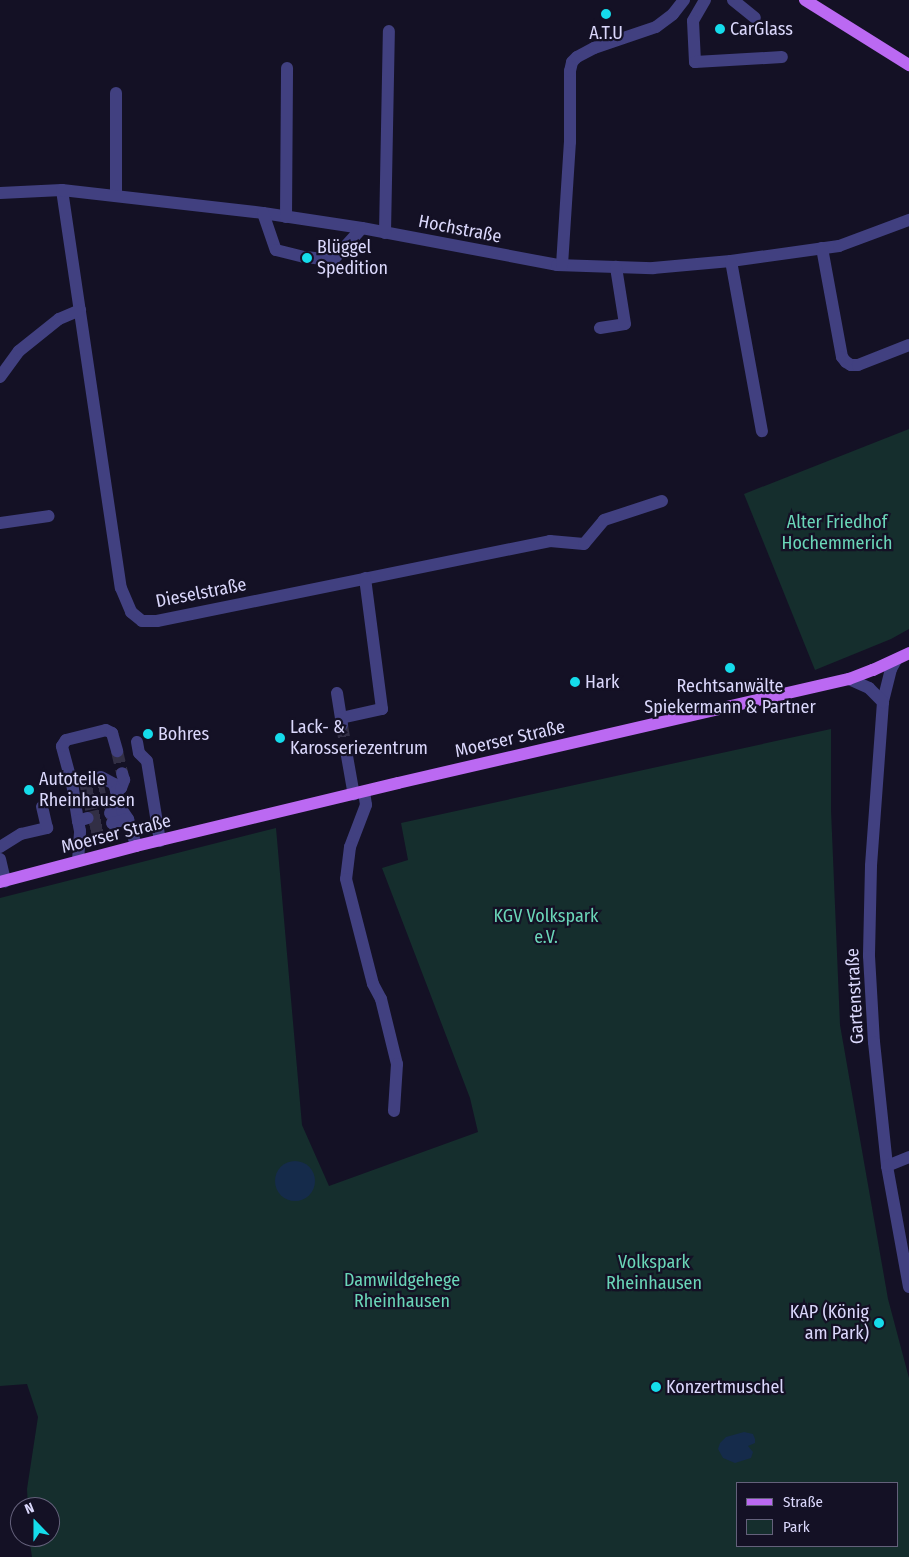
<!DOCTYPE html>
<html>
<head>
<meta charset="utf-8">
<style>
  body { margin:0 }
  #map { position:relative; width:909px; height:1557px; overflow:hidden; background:#141125; font-family:"Fira Sans Condensed",sans-serif }
  div>[style] { position:absolute }
  [style*='--x'] { left:calc(var(--x)*1px); top:calc(var(--y)*1px); width:calc(var(--w)*1px); rotate:calc(var(--a)*1deg) }
  .green>* { inset:0; background:#152e2d }
  .water>* { inset:0; background:#152b4b }
  .round { border-radius:50% }
  .minor-tunnel>* { height:12px; margin-top:-6px; transform-origin:0; background:repeating-linear-gradient(90deg,#322f45 0 12px,transparent 0 18px) }
  .minor>* { height:12px; margin:-6px; padding:0 6px; transform-origin:6px; border-radius:6px; background:#414080 }
  .major>* { height:12px; margin:-6px; padding:0 6px; transform-origin:6px; border-radius:6px; background:#bb69f2 }
  .dots>* { width:14px; height:14px; translate:-50% -50%; box-sizing:border-box; border:2px solid #141125; border-radius:50% }
  span { translate:-50% -50%; white-space:nowrap; text-align:center; line-height:1.15; -webkit-text-stroke:4.5px #141125; paint-order:stroke }
  .poi-label { font-size:18px; color:#dbd8fc }
  .left { translate:0 -50%; text-align:left }
  .right { translate:-100% -50%; text-align:right }
  .street-label { font-size:18px; color:#dbd8fc }
  .park-label { font-size:18px; color:#6ad6b8 }
  .legend { position:absolute; left:736px; top:1482px; width:162px; height:65px; box-sizing:border-box; background:#141125; border:1px solid #64617b; margin:0; padding:6px 9px; list-style:none; font-size:15px; color:#dbd8fc }
  .legend li { display:flex; align-items:center; gap:10px; height:25px }
  .legend b { width:25px; border:1px solid #64617b }
  .north { position:absolute; left:10px; top:1497px; width:50px; height:50px; box-sizing:border-box; background:#141125; border:1px solid #64617b; border-radius:50%; rotate:338deg; font-size:14px; font-weight:700; line-height:20px; text-align:center; color:#dbd8fc }
  .north::after { content:''; display:block; margin:auto; width:18px; height:22px; background:#15dceb; clip-path:polygon(50% 0,100% 100%,50% 72%,0 100%) }
</style>
</head>
<body>
<div id="map">
  <div class="green">
    <i style="clip-path:polygon(909px 429px,909px 629px,891px 639px,815px 670px,744px 494px)"></i>
    <i style="clip-path:polygon(evenodd,831px 729px,831px 810px,840px 1025px,888px 1299px,909px 1378px,909px 1557px,32px 1557px,29px 1537px,50px 1537px,50px 1507px,28px 1507px,27px 1489px,38px 1417px,27px 1384px,0 1386px,0 898px,276px 828px,302px 1125px,329px 1186px,478px 1132px,470px 1098px,382px 868px,408px 860px,401px 823px,831px 729px,738px 1483px,898px 1483px,898px 1546px,738px 1546px,738px 1483px)"></i>
  </div>
  <div class="water">
    <i class="round" style="left:275px;top:1161px;width:40px;height:40px"></i>
    <i style="clip-path:polygon(744px 1432px,753px 1434px,755px 1439px,755px 1443px,748px 1446px,753px 1452px,751px 1458px,735px 1463px,723px 1458px,718px 1449px,720px 1443px,726px 1437px)"></i>
  </div>
  <div class="minor-tunnel">
    <i style="--x:342;--y:725;--w:31;--a:81"></i>
    <i style="--x:117;--y:751;--w:23;--a:77"></i>
    <i style="--x:79;--y:782;--w:23;--a:-13"></i>
    <i style="--x:81;--y:792;--w:24;--a:-12"></i>
    <i style="--x:84;--y:805;--w:24;--a:-12"></i>
    <i style="--x:88;--y:818;--w:23;--a:-13"></i>
    <i style="--x:90;--y:828;--w:23;--a:-13"></i>
  </div>
  <div class="minor">
    <i style="--x:705;--y:0;--w:24;--a:120"></i>
    <i style="--x:693;--y:21;--w:41;--a:87.2"></i>
    <i style="--x:695;--y:62;--w:87;--a:-3.3"></i>
    <i style="--x:733;--y:0;--w:28;--a:39"></i>
    <i style="--x:116;--y:93;--w:103;--a:90"></i>
    <i style="--x:62;--y:190;--w:402;--a:81.6"></i>
    <i style="--x:121;--y:588;--w:26;--a:67"></i>
    <i style="--x:131;--y:612;--w:14;--a:39"></i>
    <i style="--x:142;--y:621;--w:15;--a:0"></i>
    <i style="--x:157;--y:621;--w:401;--a:-11.5"></i>
    <i style="--x:550;--y:541;--w:34;--a:5"></i>
    <i style="--x:584;--y:544;--w:31;--a:-50"></i>
    <i style="--x:604;--y:520;--w:61;--a:-18.1"></i>
    <i style="--x:0;--y:193;--w:62;--a:-2.8"></i>
    <i style="--x:62;--y:190;--w:202;--a:6.5"></i>
    <i style="--x:263;--y:213;--w:100;--a:8.6"></i>
    <i style="--x:362;--y:228;--w:198;--a:10.7"></i>
    <i style="--x:557;--y:265;--w:59;--a:1.9"></i>
    <i style="--x:616;--y:267;--w:37;--a:2"></i>
    <i style="--x:653;--y:268;--w:78;--a:-5.1"></i>
    <i style="--x:731;--y:261;--w:109;--a:-7.9"></i>
    <i style="--x:839;--y:246;--w:75;--a:-20.4"></i>
    <i style="--x:263;--y:213;--w:39;--a:71"></i>
    <i style="--x:276;--y:250;--w:30;--a:14"></i>
    <i style="--x:305;--y:257;--w:28;--a:6"></i>
    <i style="--x:333;--y:260;--w:43;--a:-47.8"></i>
    <i style="--x:286;--y:217;--w:149;--a:-89.6"></i>
    <i style="--x:385;--y:233;--w:202;--a:-88.9"></i>
    <i style="--x:822;--y:248;--w:111;--a:79.6"></i>
    <i style="--x:842;--y:357;--w:6;--a:51"></i>
    <i style="--x:846;--y:362;--w:6;--a:31"></i>
    <i style="--x:851;--y:365;--w:7;--a:0"></i>
    <i style="--x:858;--y:365;--w:55;--a:-21.4"></i>
    <i style="--x:731;--y:261;--w:173;--a:79.7"></i>
    <i style="--x:562;--y:265;--w:123;--a:-86.3"></i>
    <i style="--x:570;--y:142;--w:71;--a:-90"></i>
    <i style="--x:570;--y:71;--w:9;--a:-77"></i>
    <i style="--x:572;--y:62;--w:7;--a:-45"></i>
    <i style="--x:577;--y:57;--w:19;--a:-28"></i>
    <i style="--x:594;--y:48;--w:65;--a:-18.7"></i>
    <i style="--x:656;--y:27;--w:21;--a:-37"></i>
    <i style="--x:673;--y:14;--w:18;--a:-52"></i>
    <i style="--x:600;--y:328;--w:25;--a:-9"></i>
    <i style="--x:625;--y:324;--w:58;--a:-99"></i>
    <i style="--x:0;--y:377;--w:32;--a:-54"></i>
    <i style="--x:19;--y:351;--w:51;--a:-38.7"></i>
    <i style="--x:59;--y:319;--w:23;--a:-23"></i>
    <i style="--x:0;--y:523;--w:49;--a:-8.1"></i>
    <i style="--x:896;--y:660;--w:10;--a:119"></i>
    <i style="--x:891;--y:669;--w:34;--a:104"></i>
    <i style="--x:883;--y:702;--w:164;--a:94.2"></i>
    <i style="--x:871;--y:866;--w:90;--a:91.3"></i>
    <i style="--x:869;--y:956;--w:86;--a:86.7"></i>
    <i style="--x:874;--y:1042;--w:125;--a:84"></i>
    <i style="--x:887;--y:1166;--w:123;--a:79.7"></i>
    <i style="--x:849;--y:679;--w:22;--a:24"></i>
    <i style="--x:869;--y:688;--w:20;--a:45"></i>
    <i style="--x:337;--y:693;--w:32;--a:81"></i>
    <i style="--x:341;--y:718;--w:42;--a:-12.4"></i>
    <i style="--x:382;--y:709;--w:132;--a:-97.4"></i>
    <i style="--x:137;--y:742;--w:11;--a:80"></i>
    <i style="--x:139;--y:753;--w:11;--a:45"></i>
    <i style="--x:147;--y:761;--w:81;--a:80.8"></i>
    <i style="--x:347;--y:756;--w:39;--a:80"></i>
    <i style="--x:101;--y:777;--w:15;--a:28"></i>
    <i style="--x:114;--y:784;--w:27;--a:73"></i>
    <i style="--x:116;--y:791;--w:6;--a:-31"></i>
    <i style="--x:121;--y:788;--w:9;--a:-69"></i>
    <i style="--x:124;--y:780;--w:7;--a:-106"></i>
    <i style="--x:364;--y:792;--w:13;--a:81"></i>
    <i style="--x:366;--y:805;--w:45;--a:110.9"></i>
    <i style="--x:350;--y:847;--w:32;--a:97"></i>
    <i style="--x:346;--y:879;--w:108;--a:75.6"></i>
    <i style="--x:373;--y:984;--w:17;--a:62"></i>
    <i style="--x:381;--y:999;--w:67;--a:76.2"></i>
    <i style="--x:397;--y:1064;--w:47;--a:93.7"></i>
    <i style="--x:110;--y:813;--w:12;--a:-14"></i>
    <i style="--x:122;--y:810;--w:11;--a:56"></i>
    <i style="--x:128;--y:819;--w:28;--a:73"></i>
    <i style="--x:78;--y:821;--w:37;--a:-99"></i>
    <i style="--x:72;--y:784;--w:39;--a:-105"></i>
    <i style="--x:62;--y:746;--w:7;--a:-56"></i>
    <i style="--x:66;--y:740;--w:41;--a:-14"></i>
    <i style="--x:106;--y:730;--w:7;--a:27"></i>
    <i style="--x:112;--y:733;--w:19;--a:74"></i>
    <i style="--x:112;--y:823;--w:16;--a:-14"></i>
    <i style="--x:0;--y:847;--w:25;--a:-32"></i>
    <i style="--x:21;--y:834;--w:27;--a:-13"></i>
    <i style="--x:47;--y:828;--w:22;--a:-103"></i>
    <i style="--x:0;--y:859;--w:23;--a:77"></i>
    <i style="--x:78;--y:861;--w:30;--a:-86"></i>
    <i style="--x:80;--y:831;--w:10;--a:-101"></i>
    <i style="--x:78;--y:821;--w:10;--a:-17"></i>
    <i style="--x:887;--y:1166;--w:24;--a:-22"></i>
  </div>
  <div class="major">
    <i style="--x:805;--y:0;--w:123;--a:32"></i>
    <i style="--x:0;--y:882;--w:141;--a:-14.8"></i>
    <i style="--x:136;--y:846;--w:269;--a:-13.5"></i>
    <i style="--x:398;--y:783;--w:463;--a:-13"></i>
    <i style="--x:849;--y:679;--w:26;--a:-21"></i>
    <i style="--x:873;--y:670;--w:40;--a:-25"></i>
  </div>
  <div class="dots">
    <i style="left:606px;top:14px;background:#15dceb"></i>
    <i style="left:720px;top:29px;background:#15dceb"></i>
    <i style="left:307px;top:258px;background:#15dceb"></i>
    <i style="left:730px;top:668px;background:#15dceb"></i>
    <i style="left:575px;top:682px;background:#15dceb"></i>
    <i style="left:148px;top:734px;background:#15dceb"></i>
    <i style="left:280px;top:738px;background:#15dceb"></i>
    <i style="left:29px;top:790px;background:#15dceb"></i>
    <i style="left:879px;top:1323px;background:#15dceb"></i>
    <i style="left:656px;top:1387px;background:#15dceb"></i>
  </div>
  <div class="poi-label">
    <span class="left" style="left:730px;top:29px">CarGlass</span>
    <span style="left:606px;top:33px">A.T.U</span>
    <span class="left" style="left:317px;top:258px">Blüggel<br>Spedition</span>
    <span class="left" style="left:585px;top:682px">Hark</span>
    <span style="left:730px;top:697px">Rechtsanwälte<br>Spiekermann &amp; Partner</span>
    <span class="left" style="left:290px;top:738px">Lack- &amp;<br>Karosseriezentrum</span>
    <span class="left" style="left:158px;top:734px">Bohres</span>
    <span class="left" style="left:39px;top:790px">Autoteile<br>Rheinhausen</span>
    <span class="right" style="left:869px;top:1323px">KAP (König<br>am Park)</span>
    <span class="left" style="left:666px;top:1387px">Konzertmuschel</span>
  </div>
  <div class="street-label">
    <span style="left:460px;top:229px;rotate:11deg">Hochstraße</span>
    <span style="left:201px;top:593px;rotate:-11deg">Dieselstraße</span>
    <span style="left:510px;top:739px;rotate:-13deg">Moerser Straße</span>
    <span style="left:116px;top:834px;rotate:-14deg">Moerser Straße</span>
    <span style="left:855px;top:996px;rotate:-93deg">Gartenstraße</span>
  </div>
  <div class="park-label">
    <span style="left:837px;top:533px">Alter Friedhof<br>Hochemmerich</span>
    <span style="left:546px;top:927px">KGV Volkspark<br>e.V.</span>
    <span style="left:654px;top:1273px">Volkspark<br>Rheinhausen</span>
    <span style="left:402px;top:1291px">Damwildgehege<br>Rheinhausen</span>
  </div>
  <ul class="legend">
  <li><b style="height:6px;background:#bb69f2"></b>Straße</li>
  <li><b style="height:14px;background:#152e2d"></b>Park</li>
  </ul>
  <div class="north">N</div>
</div>
</body>
</html>
